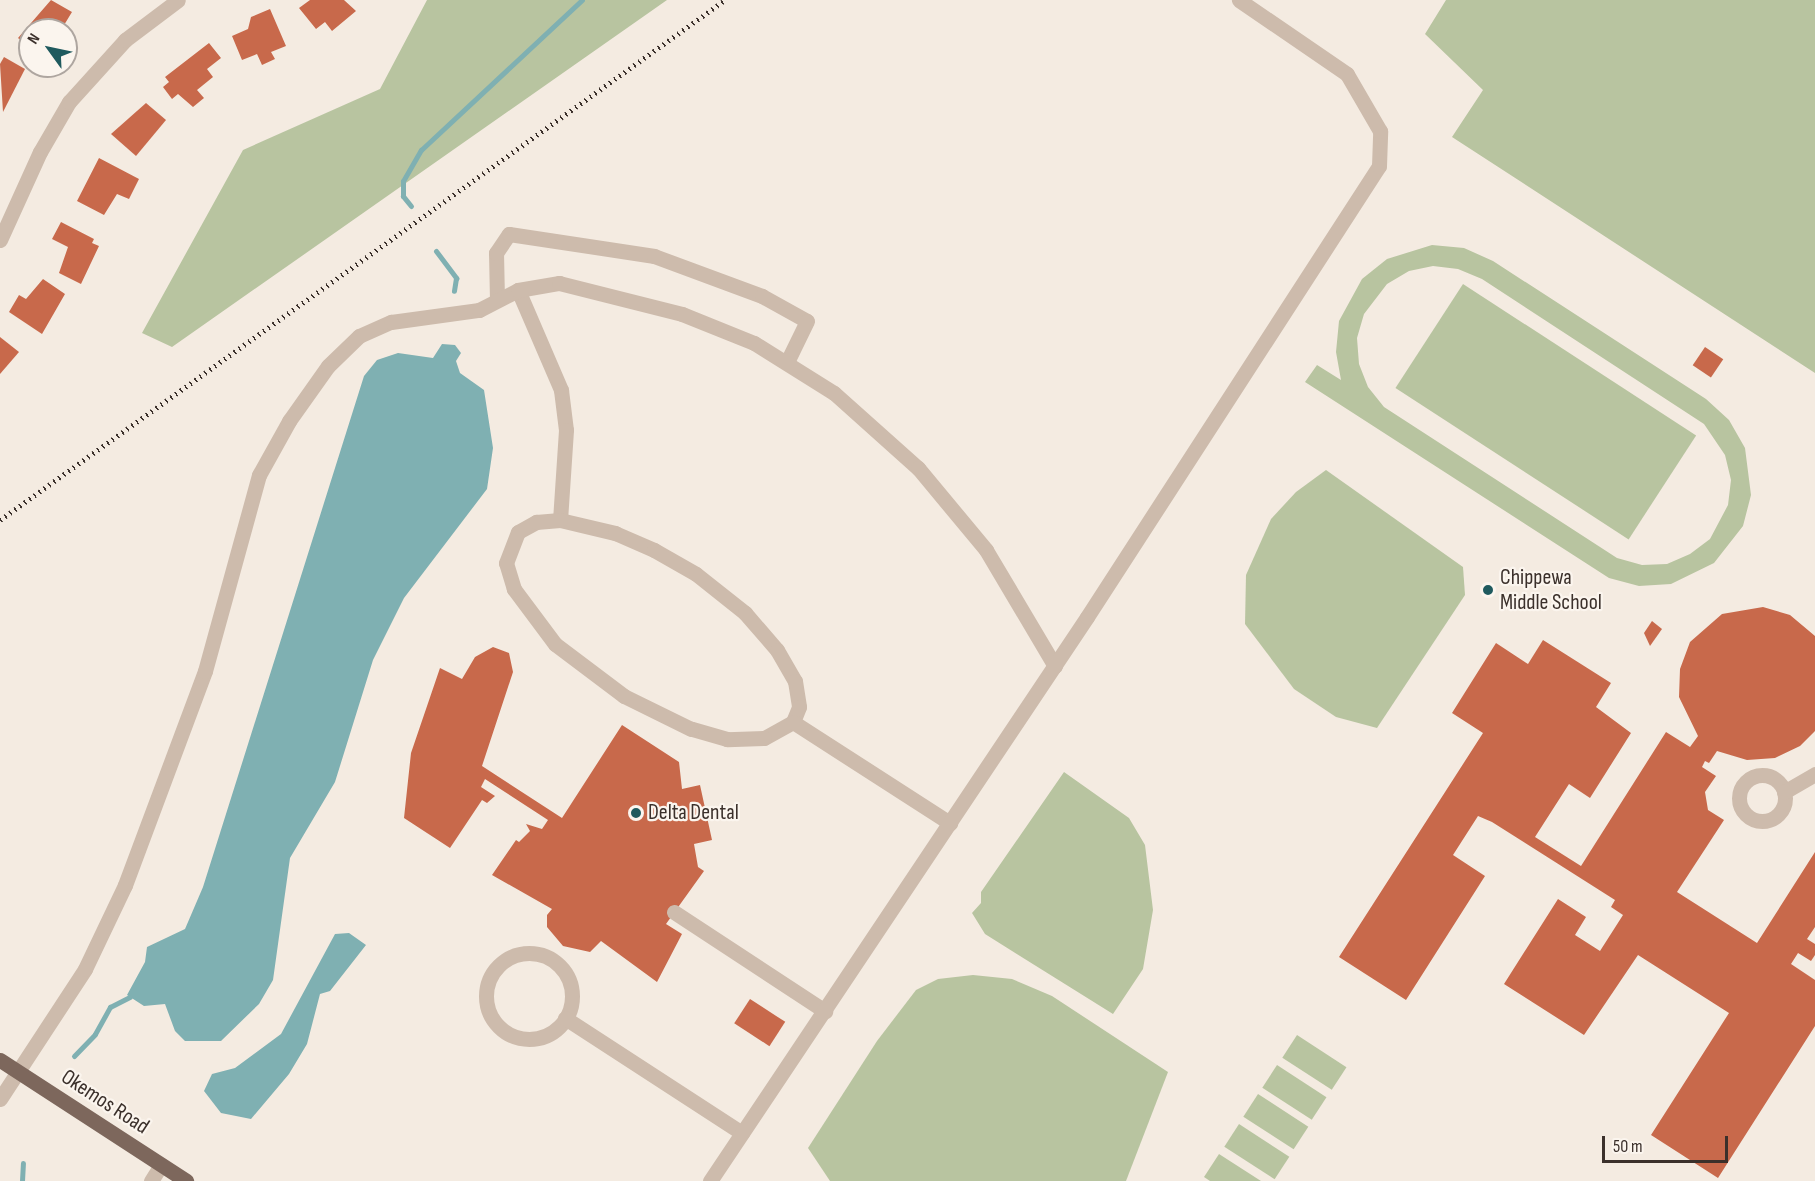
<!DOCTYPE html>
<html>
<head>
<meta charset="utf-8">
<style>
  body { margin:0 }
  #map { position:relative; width:1815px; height:1181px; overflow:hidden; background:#f4ebe1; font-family:"Sofia Sans Condensed",sans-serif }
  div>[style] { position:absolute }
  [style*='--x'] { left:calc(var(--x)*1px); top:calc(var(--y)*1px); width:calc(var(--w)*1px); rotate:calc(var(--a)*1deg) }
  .green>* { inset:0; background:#b8c4a0; transform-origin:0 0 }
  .water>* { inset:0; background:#7fb0b2 }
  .stream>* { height:5px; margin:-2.5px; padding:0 2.5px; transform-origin:2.5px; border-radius:2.5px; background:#7fb0b2 }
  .building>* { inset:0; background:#c8694b; transform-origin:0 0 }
  .minor>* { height:15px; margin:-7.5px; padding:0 7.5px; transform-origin:7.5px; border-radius:7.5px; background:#cdbbac }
  .minor>.ring { margin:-7.5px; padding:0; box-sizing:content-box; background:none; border:15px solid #cdbbac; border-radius:50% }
  .major>* { height:15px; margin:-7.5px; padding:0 7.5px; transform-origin:7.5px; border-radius:7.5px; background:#7d675c }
  .rail>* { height:4.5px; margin-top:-2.25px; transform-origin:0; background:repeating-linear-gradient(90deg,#3b302b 0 1.5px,transparent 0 6px) }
  .dots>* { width:16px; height:16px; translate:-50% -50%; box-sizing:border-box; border:3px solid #fbf5ee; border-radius:50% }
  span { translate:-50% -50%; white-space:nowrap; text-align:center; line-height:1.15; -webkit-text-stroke:4.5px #fbf5ee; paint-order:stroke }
  .poi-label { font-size:22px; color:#3b302b }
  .left { translate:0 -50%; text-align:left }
  .street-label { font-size:22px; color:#3b302b }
  .north { position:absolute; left:18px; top:18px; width:60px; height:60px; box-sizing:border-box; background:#fbf5ee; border:2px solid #aea6a0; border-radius:50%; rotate:303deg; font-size:16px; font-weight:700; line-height:24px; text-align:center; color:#3b302b }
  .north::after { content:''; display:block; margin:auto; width:21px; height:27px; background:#1f5a5e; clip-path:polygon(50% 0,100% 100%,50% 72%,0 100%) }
  .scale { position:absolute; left:1602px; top:1136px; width:126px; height:27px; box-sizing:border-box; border:3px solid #3b302b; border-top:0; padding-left:8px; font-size:18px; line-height:21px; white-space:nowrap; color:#3b302b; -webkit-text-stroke:4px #fbf5ee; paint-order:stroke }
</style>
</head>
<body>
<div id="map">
  <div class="green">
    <i style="clip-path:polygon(427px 0,667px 0,172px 347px,142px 333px,243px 150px,380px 89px)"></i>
    <i style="clip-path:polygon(1446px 0,1815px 0,1815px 373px,1452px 137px,1483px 90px,1425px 34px)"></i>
    <i style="clip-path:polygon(evenodd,1432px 245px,1464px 248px,1493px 261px,1706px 399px,1729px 420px,1745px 448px,1751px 495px,1743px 526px,1714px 563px,1671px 584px,1639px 586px,1609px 578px,1305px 382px,1317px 365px,1341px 380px,1336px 352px,1339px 321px,1362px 279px,1387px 259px,1432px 245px,1433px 266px,1458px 269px,1482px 279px,1704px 424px,1725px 455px,1731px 480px,1728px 505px,1710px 539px,1690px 554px,1667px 564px,1642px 565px,1617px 558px,1384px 407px,1368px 387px,1359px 364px,1357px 338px,1364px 314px,1387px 284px,1409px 271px,1433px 266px)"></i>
    <i style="left:1463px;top:284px;width:278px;height:124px;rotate:33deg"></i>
    <i style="clip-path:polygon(1326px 470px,1463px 567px,1465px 595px,1377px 728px,1336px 717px,1294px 689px,1245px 624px,1246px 575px,1271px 519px,1296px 492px)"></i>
    <i style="clip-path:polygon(1064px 772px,1129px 818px,1145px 845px,1153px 910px,1143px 969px,1113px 1014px,985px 934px,972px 913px,981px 903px,981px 892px)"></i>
    <i style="clip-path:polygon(973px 975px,1012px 979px,1052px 996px,1168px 1072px,1126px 1181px,830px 1181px,808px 1148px,877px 1041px,916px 990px,938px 979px)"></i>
    <i style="left:1297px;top:1035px;width:59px;height:27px;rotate:33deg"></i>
    <i style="left:1277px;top:1065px;width:59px;height:27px;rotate:33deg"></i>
    <i style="left:1258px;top:1094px;width:60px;height:27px;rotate:33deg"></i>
    <i style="left:1239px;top:1124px;width:60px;height:27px;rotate:33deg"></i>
    <i style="clip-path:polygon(1219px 1154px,1261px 1181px,1210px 1181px,1204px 1177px)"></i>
  </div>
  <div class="water">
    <i style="clip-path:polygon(442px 344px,455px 345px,461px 353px,456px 361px,460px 373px,484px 390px,493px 448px,487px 489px,404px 598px,373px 660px,335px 782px,290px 858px,273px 980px,259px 1004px,221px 1041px,185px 1041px,175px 1031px,165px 1004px,144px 1006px,127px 995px,145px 962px,147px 947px,185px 929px,203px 887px,364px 376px,377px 360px,398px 353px,433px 358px)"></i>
    <i style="clip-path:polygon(349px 933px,366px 945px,330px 991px,320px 994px,307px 1044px,289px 1074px,251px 1119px,221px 1113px,204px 1091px,212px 1074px,235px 1068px,281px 1034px,335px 934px)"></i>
  </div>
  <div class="stream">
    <i style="--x:411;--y:206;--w:13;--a:-129"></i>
    <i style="--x:403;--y:196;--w:15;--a:-90"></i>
    <i style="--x:403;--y:181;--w:36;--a:-60"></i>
    <i style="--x:421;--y:150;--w:220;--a:-43"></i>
    <i style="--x:436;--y:251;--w:34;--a:53"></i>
    <i style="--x:456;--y:278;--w:13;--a:99"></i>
    <i style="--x:74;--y:1056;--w:30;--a:-46"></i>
    <i style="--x:95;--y:1034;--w:31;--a:-61"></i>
    <i style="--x:110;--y:1007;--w:22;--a:-27"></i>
    <i style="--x:22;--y:1181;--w:18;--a:-87"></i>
  </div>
  <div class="building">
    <i style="clip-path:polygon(51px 0,72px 12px,61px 30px,30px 30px,30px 48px,18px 38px)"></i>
    <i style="clip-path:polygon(310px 0,344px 0,356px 11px,332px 31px,325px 22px,316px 29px,299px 8px)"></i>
    <i style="clip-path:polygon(270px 9px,286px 46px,271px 52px,275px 59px,262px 65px,257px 54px,242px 60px,232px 36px,248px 29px,251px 17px)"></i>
    <i style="clip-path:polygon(209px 43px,221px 58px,207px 69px,213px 77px,197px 90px,204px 98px,193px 107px,178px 94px,172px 99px,163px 87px,169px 82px,165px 77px)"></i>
    <i style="clip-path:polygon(4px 57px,25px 69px,3px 112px,0 64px)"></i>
    <i style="clip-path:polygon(146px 103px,166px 120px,136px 156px,111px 134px)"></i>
    <i style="clip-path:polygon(99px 158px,139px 179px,129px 199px,117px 194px,104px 215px,77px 201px)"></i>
    <i style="clip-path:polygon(61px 222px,94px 239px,92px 243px,99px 246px,81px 284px,59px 273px,68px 247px,52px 239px)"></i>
    <i style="clip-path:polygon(43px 279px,65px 294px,42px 334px,9px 312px,19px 295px,26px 299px)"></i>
    <i style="clip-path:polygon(0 337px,19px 352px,0 374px)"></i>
    <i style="left:1705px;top:347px;width:22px;height:22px;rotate:34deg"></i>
    <i style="clip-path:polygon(1763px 607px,1790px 615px,1815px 636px,1815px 731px,1800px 746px,1775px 758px,1747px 760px,1717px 751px,1709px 763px,1705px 761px,1702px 767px,1716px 776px,1705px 792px,1708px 810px,1724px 820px,1677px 892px,1757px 943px,1815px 852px,1815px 927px,1807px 939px,1815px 944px,1815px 955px,1811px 961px,1798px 953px,1791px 964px,1815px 980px,1815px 1026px,1718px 1178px,1651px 1135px,1729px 1013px,1638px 955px,1584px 1035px,1504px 984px,1558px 899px,1586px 917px,1575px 935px,1600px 951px,1623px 915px,1611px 907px,1615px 900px,1492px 822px,1478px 816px,1453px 855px,1485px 876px,1406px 1000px,1339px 957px,1483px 733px,1452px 713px,1496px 643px,1528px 664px,1543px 640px,1611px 683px,1596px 707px,1631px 733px,1590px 798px,1569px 784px,1535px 837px,1581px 866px,1666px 732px,1690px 747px,1698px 736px,1679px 697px,1680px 669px,1690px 642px,1722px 614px)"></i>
    <i style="clip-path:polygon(1652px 621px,1662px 629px,1650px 646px,1644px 633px)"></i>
    <i style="clip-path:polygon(493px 647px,509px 653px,513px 672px,482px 766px,562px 818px,622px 725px,679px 762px,682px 789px,700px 785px,712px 840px,694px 844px,698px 867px,704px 871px,666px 924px,682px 934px,657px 982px,601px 941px,590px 952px,563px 946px,547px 927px,547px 915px,552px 909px,492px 875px,516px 840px,519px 842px,530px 831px,526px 824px,542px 829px,548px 820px,485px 779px,481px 787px,495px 796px,487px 803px,482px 800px,450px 848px,404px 818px,411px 753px,440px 668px,462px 679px,475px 657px)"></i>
    <i style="left:750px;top:999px;width:42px;height:29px;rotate:33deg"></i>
  </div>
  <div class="minor">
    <i style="--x:0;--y:240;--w:97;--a:-65.6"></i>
    <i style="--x:40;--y:152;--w:58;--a:-59.9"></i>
    <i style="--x:69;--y:102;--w:84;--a:-47.9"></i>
    <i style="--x:125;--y:40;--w:66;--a:-37"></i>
    <i style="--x:518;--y:290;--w:109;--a:66.7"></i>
    <i style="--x:561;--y:390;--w:40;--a:82.9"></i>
    <i style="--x:566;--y:430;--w:90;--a:93.8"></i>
    <i style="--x:497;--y:300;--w:47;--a:-91.2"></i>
    <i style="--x:496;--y:253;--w:23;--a:-56"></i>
    <i style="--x:509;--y:234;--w:147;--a:8.6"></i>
    <i style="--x:654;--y:256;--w:115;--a:20.3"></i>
    <i style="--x:762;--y:296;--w:51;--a:29.1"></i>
    <i style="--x:807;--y:321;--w:46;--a:116"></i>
    <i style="--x:560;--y:520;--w:57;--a:13.3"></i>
    <i style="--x:615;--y:533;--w:43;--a:23.6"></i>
    <i style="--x:654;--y:550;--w:48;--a:29.7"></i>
    <i style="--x:696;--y:574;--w:63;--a:38.5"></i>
    <i style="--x:745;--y:613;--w:49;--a:49.1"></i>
    <i style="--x:777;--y:650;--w:36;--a:60"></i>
    <i style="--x:795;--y:681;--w:26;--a:81"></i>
    <i style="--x:799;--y:707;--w:16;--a:112"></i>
    <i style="--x:793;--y:722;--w:33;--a:151"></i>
    <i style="--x:764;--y:738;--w:37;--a:178"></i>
    <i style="--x:727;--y:739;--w:37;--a:-164"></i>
    <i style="--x:691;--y:729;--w:75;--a:-153.8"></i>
    <i style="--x:624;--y:696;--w:86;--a:-143"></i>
    <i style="--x:555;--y:644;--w:69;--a:-126.7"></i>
    <i style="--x:514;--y:589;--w:27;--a:-107"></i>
    <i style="--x:506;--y:563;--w:33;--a:-69"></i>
    <i style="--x:518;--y:532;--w:21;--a:-29"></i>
    <i style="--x:536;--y:522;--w:24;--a:-5"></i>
    <i style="--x:793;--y:722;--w:187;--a:32.8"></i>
    <i class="ring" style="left:1739px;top:775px;width:31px;height:31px"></i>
    <i style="--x:1784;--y:792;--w:36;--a:-30"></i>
    <i style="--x:674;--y:912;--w:181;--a:33.3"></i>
    <i class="ring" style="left:486px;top:953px;width:71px;height:71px"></i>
    <i style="--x:565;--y:1018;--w:211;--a:33"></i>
    <i style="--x:0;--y:1099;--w:155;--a:-56.8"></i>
    <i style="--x:85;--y:969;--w:93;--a:-64.5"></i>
    <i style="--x:125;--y:885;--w:228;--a:-69.5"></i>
    <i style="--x:205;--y:671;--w:203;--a:-74.6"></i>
    <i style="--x:259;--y:475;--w:62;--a:-60.9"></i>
    <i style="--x:289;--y:421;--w:67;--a:-54.7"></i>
    <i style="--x:328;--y:366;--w:43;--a:-44.1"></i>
    <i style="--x:359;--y:336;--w:35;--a:-24"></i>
    <i style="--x:391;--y:322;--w:89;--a:-7.8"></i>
    <i style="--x:479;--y:310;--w:44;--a:-27.1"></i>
    <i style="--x:518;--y:290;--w:42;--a:-9.7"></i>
    <i style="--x:559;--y:283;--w:127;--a:14.1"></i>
    <i style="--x:682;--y:314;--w:78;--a:21.9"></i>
    <i style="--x:754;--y:343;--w:94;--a:32"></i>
    <i style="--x:834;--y:393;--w:113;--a:41.8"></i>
    <i style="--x:918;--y:468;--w:107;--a:50.3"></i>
    <i style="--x:986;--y:550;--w:135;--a:59.3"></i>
    <i style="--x:151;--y:1181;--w:19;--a:-58"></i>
    <i style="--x:710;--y:1181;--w:678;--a:-56.24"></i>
    <i style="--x:1087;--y:617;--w:537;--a:-57.08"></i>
    <i style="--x:1379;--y:166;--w:35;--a:-88"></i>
    <i style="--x:1380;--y:131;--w:66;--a:-120.1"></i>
    <i style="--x:1347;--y:74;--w:131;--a:-145.6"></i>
  </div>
  <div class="major">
    <i style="--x:0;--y:1060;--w:222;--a:33"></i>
  </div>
  <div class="rail">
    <i style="--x:0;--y:520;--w:892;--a:-35.65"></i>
  </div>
  <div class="dots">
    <i style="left:1488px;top:590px;background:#1f5a5e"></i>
    <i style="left:636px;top:813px;background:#1f5a5e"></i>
  </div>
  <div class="poi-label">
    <span class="left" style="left:1500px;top:590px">Chippewa<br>Middle School</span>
    <span class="left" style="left:648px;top:813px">Delta Dental</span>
  </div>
  <div class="street-label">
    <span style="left:105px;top:1102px;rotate:33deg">Okemos Road</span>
  </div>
  <div class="north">N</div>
  <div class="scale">50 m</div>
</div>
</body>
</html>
